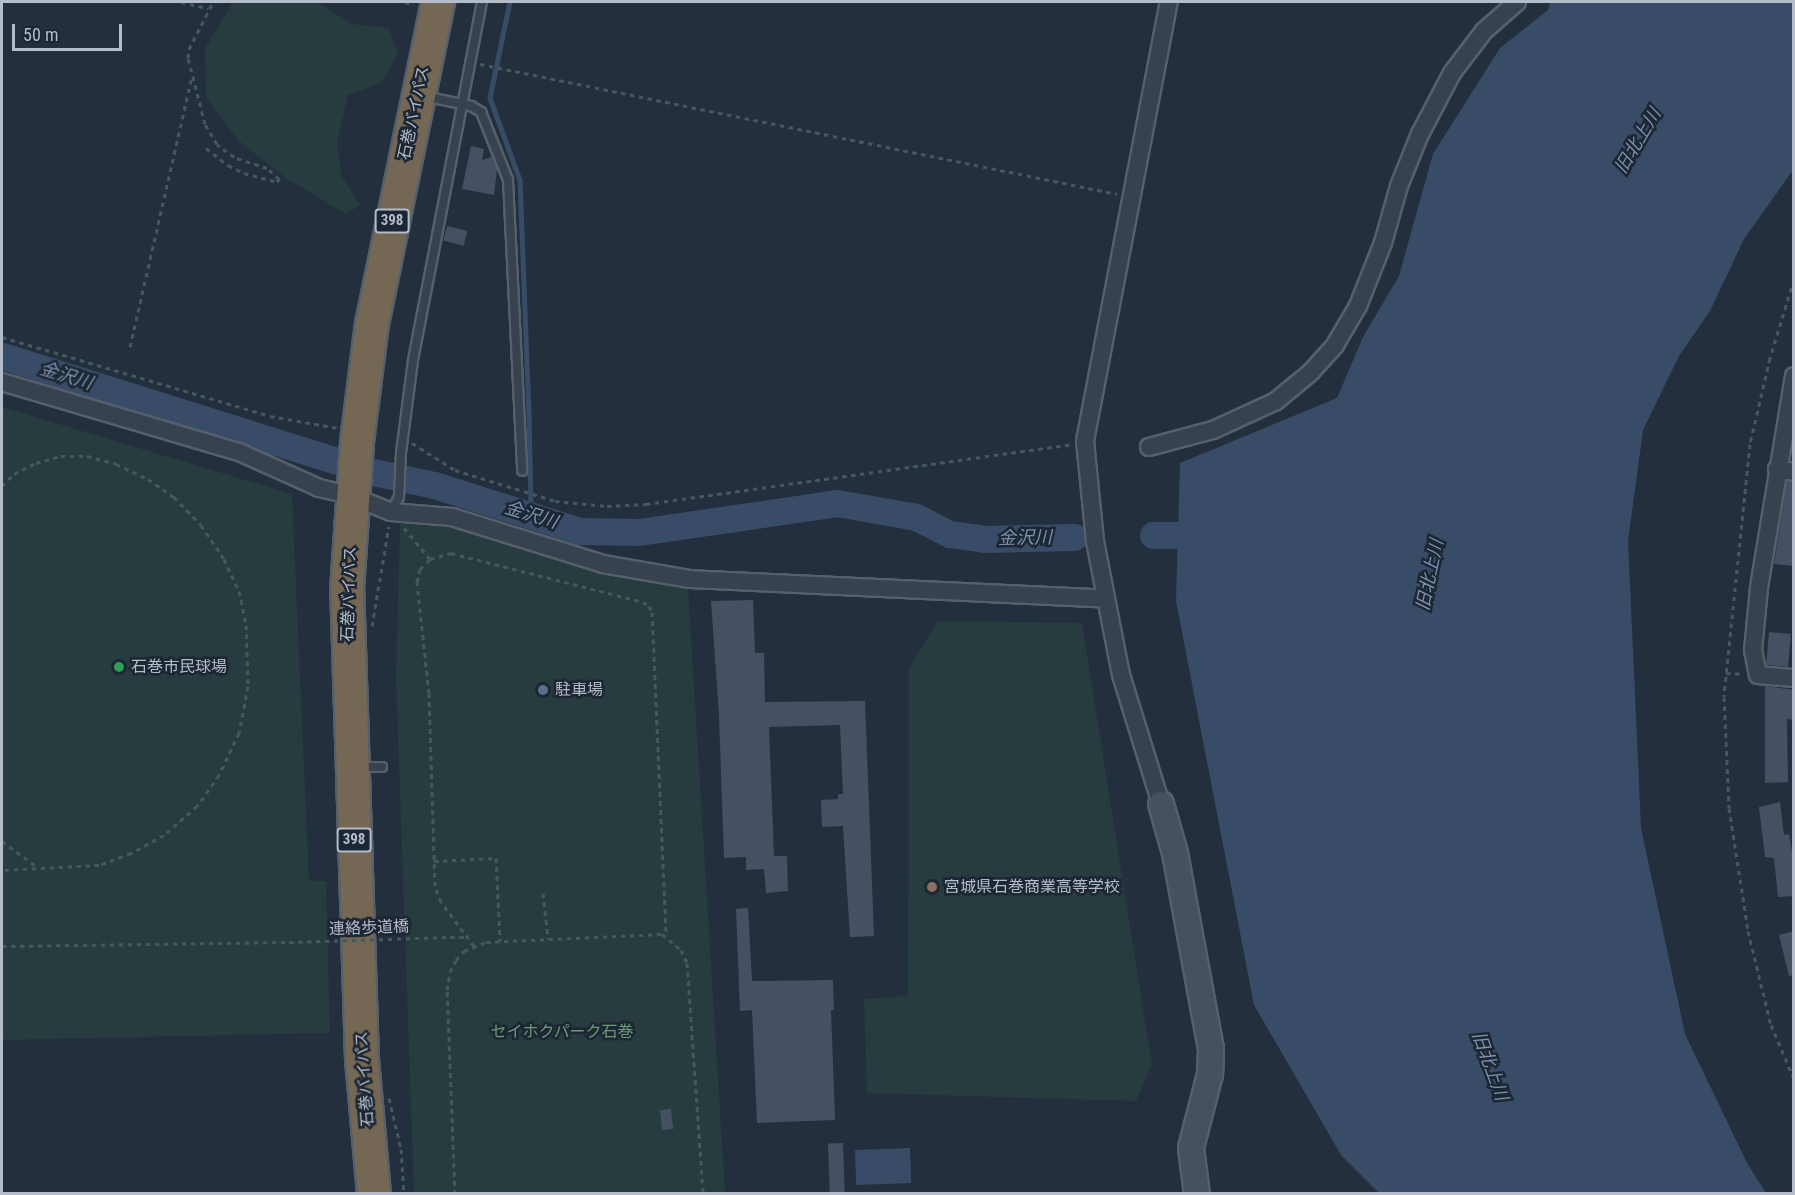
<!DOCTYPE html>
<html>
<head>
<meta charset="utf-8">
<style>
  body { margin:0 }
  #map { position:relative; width:1795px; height:1195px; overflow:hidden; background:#242f3e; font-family:"Roboto Condensed","Noto Sans JP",sans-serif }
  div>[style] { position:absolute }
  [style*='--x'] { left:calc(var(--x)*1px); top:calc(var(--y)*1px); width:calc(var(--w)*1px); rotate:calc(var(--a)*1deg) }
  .green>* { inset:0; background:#263c3f }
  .water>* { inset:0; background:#394c67; transform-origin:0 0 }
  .stream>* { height:4.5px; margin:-2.25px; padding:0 2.25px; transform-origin:2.25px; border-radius:2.25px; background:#394c67 }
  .river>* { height:27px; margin:-13.5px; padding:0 13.5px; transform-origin:13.5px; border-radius:13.5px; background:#394c67 }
  .building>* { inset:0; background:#455162; transform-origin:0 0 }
  .path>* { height:3px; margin-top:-1.5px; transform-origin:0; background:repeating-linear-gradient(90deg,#44595c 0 4.5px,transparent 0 9px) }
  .roads { filter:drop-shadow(2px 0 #565f6c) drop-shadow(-2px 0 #565f6c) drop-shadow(0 2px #565f6c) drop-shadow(0 -2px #565f6c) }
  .lane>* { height:8px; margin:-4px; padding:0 4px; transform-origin:4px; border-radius:4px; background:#38414e }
  .street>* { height:16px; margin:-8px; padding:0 8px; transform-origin:8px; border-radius:8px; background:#38414e }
  .secondary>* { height:24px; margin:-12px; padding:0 12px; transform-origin:12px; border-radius:12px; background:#465061 }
  .highway>* { height:32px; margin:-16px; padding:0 16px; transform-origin:16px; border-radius:16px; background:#746855 }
  .path-bridge>* { height:3px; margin-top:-1.5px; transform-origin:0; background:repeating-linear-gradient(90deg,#44595c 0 4.5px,transparent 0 9px) }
  .dots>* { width:16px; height:16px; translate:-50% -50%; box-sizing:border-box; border:3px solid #1d2633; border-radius:50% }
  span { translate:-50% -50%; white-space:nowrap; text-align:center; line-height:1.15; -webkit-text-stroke:5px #1d2633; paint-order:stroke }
  .shield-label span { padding:2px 4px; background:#1d2633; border:2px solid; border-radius:4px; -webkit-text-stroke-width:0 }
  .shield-label { font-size:15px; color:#b4bcc9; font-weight:700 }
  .street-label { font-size:16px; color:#b4bcc9 }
  .poi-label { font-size:16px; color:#b4bcc9 }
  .left { translate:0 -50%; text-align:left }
  .park-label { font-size:16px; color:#6b9a76 }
  .water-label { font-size:18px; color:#7c92b1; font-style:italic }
  .frame { position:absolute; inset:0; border:3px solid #b4bcc9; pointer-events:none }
  .scale { position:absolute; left:12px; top:24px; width:110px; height:27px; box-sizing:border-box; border:3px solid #b4bcc9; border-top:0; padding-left:8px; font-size:18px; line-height:21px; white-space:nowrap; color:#b4bcc9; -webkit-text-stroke:4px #1d2633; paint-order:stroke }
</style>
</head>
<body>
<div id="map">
  <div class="green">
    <i style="clip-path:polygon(233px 2px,320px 2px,323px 6px,352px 24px,389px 28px,398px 53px,381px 83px,348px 95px,337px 142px,341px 175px,360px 205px,346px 214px,286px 178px,239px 141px,206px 97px,205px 49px)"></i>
    <i style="clip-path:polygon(2px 407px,292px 494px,309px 881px,326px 881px,330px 1033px,2px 1040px)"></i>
    <i style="clip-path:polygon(400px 523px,448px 525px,688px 588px,725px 1193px,414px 1193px,396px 678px)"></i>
    <i style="clip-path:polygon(938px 621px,1082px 623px,1152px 1065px,1136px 1101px,867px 1093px,864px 999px,908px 996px,909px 668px)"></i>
  </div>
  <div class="water">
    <i style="clip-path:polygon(1550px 2px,1793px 2px,1793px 170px,1744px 239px,1710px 311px,1679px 356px,1643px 430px,1628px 541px,1641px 828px,1685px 1034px,1747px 1163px,1766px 1193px,1379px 1193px,1341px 1155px,1254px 1005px,1176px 601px,1180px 463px,1337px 398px,1363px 337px,1399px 276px,1433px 154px,1500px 48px,1548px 10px)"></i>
    <i style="left:910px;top:1148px;width:35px;height:55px;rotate:88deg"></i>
  </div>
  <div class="stream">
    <i style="--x:510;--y:2;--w:98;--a:101.8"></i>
    <i style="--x:490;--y:98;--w:87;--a:69.9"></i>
    <i style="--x:520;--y:180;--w:237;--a:87.8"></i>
    <i style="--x:529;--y:417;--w:85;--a:88.7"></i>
    <i style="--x:531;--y:502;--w:12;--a:99"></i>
  </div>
  <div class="river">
    <i style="--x:2;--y:356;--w:389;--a:17.4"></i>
    <i style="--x:373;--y:472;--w:62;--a:12"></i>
    <i style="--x:434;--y:485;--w:153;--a:17.5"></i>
    <i style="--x:580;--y:531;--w:59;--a:1"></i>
    <i style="--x:639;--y:532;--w:200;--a:-8.3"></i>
    <i style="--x:837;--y:503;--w:80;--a:10"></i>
    <i style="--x:916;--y:517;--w:38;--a:27"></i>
    <i style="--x:950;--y:534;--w:35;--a:8"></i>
    <i style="--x:985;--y:539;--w:89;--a:-1.3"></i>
    <i style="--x:1153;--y:535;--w:63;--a:0"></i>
  </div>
  <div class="building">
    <i style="clip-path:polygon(471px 146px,484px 149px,482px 160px,492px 157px,497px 169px,494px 195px,462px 189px)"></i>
    <i style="left:447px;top:226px;width:21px;height:15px;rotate:14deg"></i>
    <i style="clip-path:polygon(1787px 481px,1794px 482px,1794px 566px,1774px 564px)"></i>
    <i style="clip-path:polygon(753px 600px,755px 653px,764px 653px,765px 702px,865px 701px,874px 936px,850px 937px,843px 826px,822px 827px,821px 800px,838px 799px,838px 794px,843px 794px,840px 725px,769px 727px,774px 856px,787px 856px,788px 891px,766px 893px,764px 869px,746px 870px,746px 857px,724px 858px,719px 715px,711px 601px)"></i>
    <i style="left:1769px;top:632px;width:22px;height:33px;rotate:5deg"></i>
    <i style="clip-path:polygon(1765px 686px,1794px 690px,1794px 720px,1787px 719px,1788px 782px,1765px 783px)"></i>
    <i style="clip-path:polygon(1780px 802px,1784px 835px,1789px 834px,1794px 864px,1794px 896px,1778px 897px,1774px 858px,1765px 857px,1759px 807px)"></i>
    <i style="clip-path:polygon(748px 908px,752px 981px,833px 980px,834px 1010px,831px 1010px,835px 1120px,757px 1123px,752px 1010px,740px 1011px,736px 909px)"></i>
    <i style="clip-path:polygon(1794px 931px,1794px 975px,1789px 976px,1779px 935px)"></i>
    <i style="left:671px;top:1109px;width:20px;height:11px;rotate:84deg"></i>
    <i style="left:843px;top:1143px;width:50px;height:15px;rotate:88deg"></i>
  </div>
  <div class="path">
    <i style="--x:181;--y:2;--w:28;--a:13"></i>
    <i style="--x:405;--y:2;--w:9;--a:18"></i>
    <i style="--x:480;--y:64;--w:650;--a:11.53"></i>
    <i style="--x:206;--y:148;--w:28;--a:38"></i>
    <i style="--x:228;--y:165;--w:18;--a:27"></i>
    <i style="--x:244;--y:173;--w:34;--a:15"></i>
    <i style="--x:277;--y:182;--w:4;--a:-56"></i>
    <i style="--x:279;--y:179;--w:16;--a:-137"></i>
    <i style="--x:267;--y:168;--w:35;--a:-162"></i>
    <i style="--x:234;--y:157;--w:21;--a:-143"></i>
    <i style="--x:217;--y:144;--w:23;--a:-121"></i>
    <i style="--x:205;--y:124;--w:68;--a:-104.4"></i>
    <i style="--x:188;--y:58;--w:9;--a:-84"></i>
    <i style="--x:189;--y:49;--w:53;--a:-62.9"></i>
    <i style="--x:1794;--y:279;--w:83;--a:106.9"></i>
    <i style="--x:1770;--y:358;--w:88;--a:103.1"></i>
    <i style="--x:1750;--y:444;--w:254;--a:95.9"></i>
    <i style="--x:1724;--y:697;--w:111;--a:87.4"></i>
    <i style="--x:1729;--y:808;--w:124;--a:81.2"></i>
    <i style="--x:1748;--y:931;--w:97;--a:76.3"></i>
    <i style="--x:1771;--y:1025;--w:59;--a:66.9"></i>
    <i style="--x:2;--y:337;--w:279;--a:16.4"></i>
    <i style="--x:270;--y:416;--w:69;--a:10"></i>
    <i style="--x:130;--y:347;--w:274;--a:-77.1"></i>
    <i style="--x:412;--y:443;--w:51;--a:32.1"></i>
    <i style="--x:455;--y:470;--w:105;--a:17.2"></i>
    <i style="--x:555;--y:501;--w:52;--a:5.5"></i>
    <i style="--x:607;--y:506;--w:39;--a:-3"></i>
    <i style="--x:646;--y:504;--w:430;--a:-8"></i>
    <i style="--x:2;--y:486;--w:17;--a:-45"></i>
    <i style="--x:14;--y:474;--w:25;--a:-27"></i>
    <i style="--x:36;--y:463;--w:26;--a:-16"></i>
    <i style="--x:61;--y:456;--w:26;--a:0"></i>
    <i style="--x:87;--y:456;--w:30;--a:15"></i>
    <i style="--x:116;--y:464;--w:35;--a:25"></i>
    <i style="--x:148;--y:479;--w:32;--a:35"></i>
    <i style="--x:174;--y:497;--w:39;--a:46"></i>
    <i style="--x:201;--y:525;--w:41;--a:55.9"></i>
    <i style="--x:224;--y:559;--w:35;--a:65"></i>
    <i style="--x:239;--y:591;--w:35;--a:78"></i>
    <i style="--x:246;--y:625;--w:61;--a:88.1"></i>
    <i style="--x:248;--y:686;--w:48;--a:100.8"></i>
    <i style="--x:239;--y:733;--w:47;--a:115.5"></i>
    <i style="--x:219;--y:775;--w:38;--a:125"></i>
    <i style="--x:197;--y:806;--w:44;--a:138.7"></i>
    <i style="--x:164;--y:835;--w:38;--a:151"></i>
    <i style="--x:131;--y:853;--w:34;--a:159"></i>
    <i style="--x:99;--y:865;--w:97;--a:177"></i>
    <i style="--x:404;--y:528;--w:40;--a:50"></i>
    <i style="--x:372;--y:626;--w:101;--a:-80.4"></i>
    <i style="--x:1726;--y:673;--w:17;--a:3"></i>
    <i style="--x:2;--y:841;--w:44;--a:36.6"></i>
    <i style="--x:434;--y:861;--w:62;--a:-2.8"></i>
    <i style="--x:496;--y:858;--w:83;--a:87.2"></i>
    <i style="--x:543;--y:893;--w:46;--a:83.8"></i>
    <i style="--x:450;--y:937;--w:16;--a:0"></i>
    <i style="--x:2;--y:946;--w:287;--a:-0.8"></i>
    <i style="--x:474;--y:946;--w:55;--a:-126.9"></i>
    <i style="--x:441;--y:902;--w:17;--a:-111"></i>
    <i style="--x:435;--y:886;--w:193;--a:-91.8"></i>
    <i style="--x:429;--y:693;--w:112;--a:-96.2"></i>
    <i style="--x:417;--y:582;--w:13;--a:-77"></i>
    <i style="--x:420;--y:569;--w:14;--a:-45"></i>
    <i style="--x:430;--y:559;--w:22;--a:-16"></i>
    <i style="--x:451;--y:553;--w:198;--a:14.3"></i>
    <i style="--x:643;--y:602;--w:7;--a:34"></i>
    <i style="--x:649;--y:606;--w:7;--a:63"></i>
    <i style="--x:652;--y:612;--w:324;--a:87.5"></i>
    <i style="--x:389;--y:1098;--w:52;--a:76.8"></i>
    <i style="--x:401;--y:1149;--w:45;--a:86.2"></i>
    <i style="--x:455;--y:1194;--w:204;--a:-92.2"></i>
    <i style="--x:447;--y:990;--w:18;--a:-81"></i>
    <i style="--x:450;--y:972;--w:13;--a:-63"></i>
    <i style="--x:456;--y:960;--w:12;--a:-48"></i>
    <i style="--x:464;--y:951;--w:24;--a:-22"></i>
    <i style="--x:486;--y:942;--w:176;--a:-2.6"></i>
    <i style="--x:662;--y:934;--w:25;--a:40"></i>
    <i style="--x:681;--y:950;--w:14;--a:65"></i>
    <i style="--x:687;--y:963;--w:232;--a:86"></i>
  </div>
  <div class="roads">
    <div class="lane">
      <i style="--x:424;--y:96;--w:48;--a:12"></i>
      <i style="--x:471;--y:106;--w:12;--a:31"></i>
      <i style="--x:481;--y:112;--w:73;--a:68.3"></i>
      <i style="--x:508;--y:180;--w:291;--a:87.2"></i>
      <i style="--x:391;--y:512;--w:17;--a:-62"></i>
      <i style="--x:399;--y:497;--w:44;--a:-87.4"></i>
      <i style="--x:401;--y:453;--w:94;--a:-82.6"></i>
      <i style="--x:413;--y:360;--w:365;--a:-79.1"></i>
      <i style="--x:358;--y:767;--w:24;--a:0"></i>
    </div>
    <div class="street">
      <i style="--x:1794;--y:376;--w:215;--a:99.4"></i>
      <i style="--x:1759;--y:588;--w:62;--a:95.5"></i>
      <i style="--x:1753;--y:650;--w:25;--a:79"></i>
      <i style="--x:1758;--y:675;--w:36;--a:5"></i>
      <i style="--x:2;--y:382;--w:247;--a:16.5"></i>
      <i style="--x:239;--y:452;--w:88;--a:24.2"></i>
      <i style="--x:319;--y:488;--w:18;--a:13"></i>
      <i style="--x:1149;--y:447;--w:66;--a:-14.9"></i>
      <i style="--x:1213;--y:430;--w:69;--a:-24.7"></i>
      <i style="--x:1276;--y:401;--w:45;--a:-39.6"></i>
      <i style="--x:1311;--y:372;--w:36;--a:-48"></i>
      <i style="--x:1335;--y:345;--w:45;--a:-59.5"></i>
      <i style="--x:1358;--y:306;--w:68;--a:-68.4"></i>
      <i style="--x:1383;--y:243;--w:59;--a:-74.3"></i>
      <i style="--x:1399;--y:186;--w:56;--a:-68"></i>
      <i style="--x:1420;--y:134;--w:69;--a:-62.3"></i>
      <i style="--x:1452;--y:73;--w:53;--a:-52.7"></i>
      <i style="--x:1484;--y:31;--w:44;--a:-41.3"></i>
      <i style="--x:1777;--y:469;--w:17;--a:10"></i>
      <i style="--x:354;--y:497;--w:40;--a:22"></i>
      <i style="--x:391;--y:512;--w:61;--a:4.7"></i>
      <i style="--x:452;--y:517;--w:158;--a:17.3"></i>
      <i style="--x:603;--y:564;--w:87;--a:9.9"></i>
      <i style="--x:689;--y:579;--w:417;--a:2.7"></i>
      <i style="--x:1161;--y:804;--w:135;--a:-107.2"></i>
      <i style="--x:1121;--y:675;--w:136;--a:-101"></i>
      <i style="--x:1095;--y:541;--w:100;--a:-95.7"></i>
      <i style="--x:1085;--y:441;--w:447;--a:-79.2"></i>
    </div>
    <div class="secondary">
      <i style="--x:1161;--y:804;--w:51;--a:74.1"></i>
      <i style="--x:1175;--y:853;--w:199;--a:79.6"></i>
      <i style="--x:1211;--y:1049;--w:25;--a:92"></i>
      <i style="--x:1210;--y:1074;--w:76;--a:104.4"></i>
      <i style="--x:1191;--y:1148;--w:46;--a:82.6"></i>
    </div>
    <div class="highway">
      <i style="--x:374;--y:1194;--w:135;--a:-95.1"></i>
      <i style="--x:362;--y:1060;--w:470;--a:-91.8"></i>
      <i style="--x:347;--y:590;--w:148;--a:-86.1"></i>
      <i style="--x:357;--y:442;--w:119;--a:-82.8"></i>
      <i style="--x:372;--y:324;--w:329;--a:-78.4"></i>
    </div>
  </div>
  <div class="path-bridge">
    <i style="--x:289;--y:942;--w:161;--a:-1.8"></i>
  </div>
  <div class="dots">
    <i style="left:119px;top:667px;background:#2e9e5b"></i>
    <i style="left:543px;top:690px;background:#5c6f8a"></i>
    <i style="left:932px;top:887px;background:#8d6e63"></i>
  </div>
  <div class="shield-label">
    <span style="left:392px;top:221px">398</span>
    <span style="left:354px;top:840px">398</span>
  </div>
  <div class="street-label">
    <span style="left:414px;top:113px;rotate:-78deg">石巻バイパス</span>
    <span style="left:349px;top:594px;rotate:-88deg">石巻バイパス</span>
    <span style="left:369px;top:928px;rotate:-2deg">連絡歩道橋</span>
    <span style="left:365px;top:1079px;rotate:-94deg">石巻バイパス</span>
  </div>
  <div class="poi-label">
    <span class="left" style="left:131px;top:667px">石巻市民球場</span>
    <span class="left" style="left:555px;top:690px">駐車場</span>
    <span class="left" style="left:944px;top:887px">宮城県石巻商業高等学校</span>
  </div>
  <div class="park-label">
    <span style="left:562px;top:1032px">セイホクパーク石巻</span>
  </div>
  <div class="water-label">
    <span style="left:1638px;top:141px;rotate:-59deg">旧北上川</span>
    <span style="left:66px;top:376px;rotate:17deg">金沢川</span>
    <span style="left:531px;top:515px;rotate:17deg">金沢川</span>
    <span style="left:1025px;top:538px;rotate:-1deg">金沢川</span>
    <span style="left:1430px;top:575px;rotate:-78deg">旧北上川</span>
    <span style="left:1490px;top:1066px;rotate:70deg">旧北上川</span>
  </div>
  <div class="frame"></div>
  <div class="scale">50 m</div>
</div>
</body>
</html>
